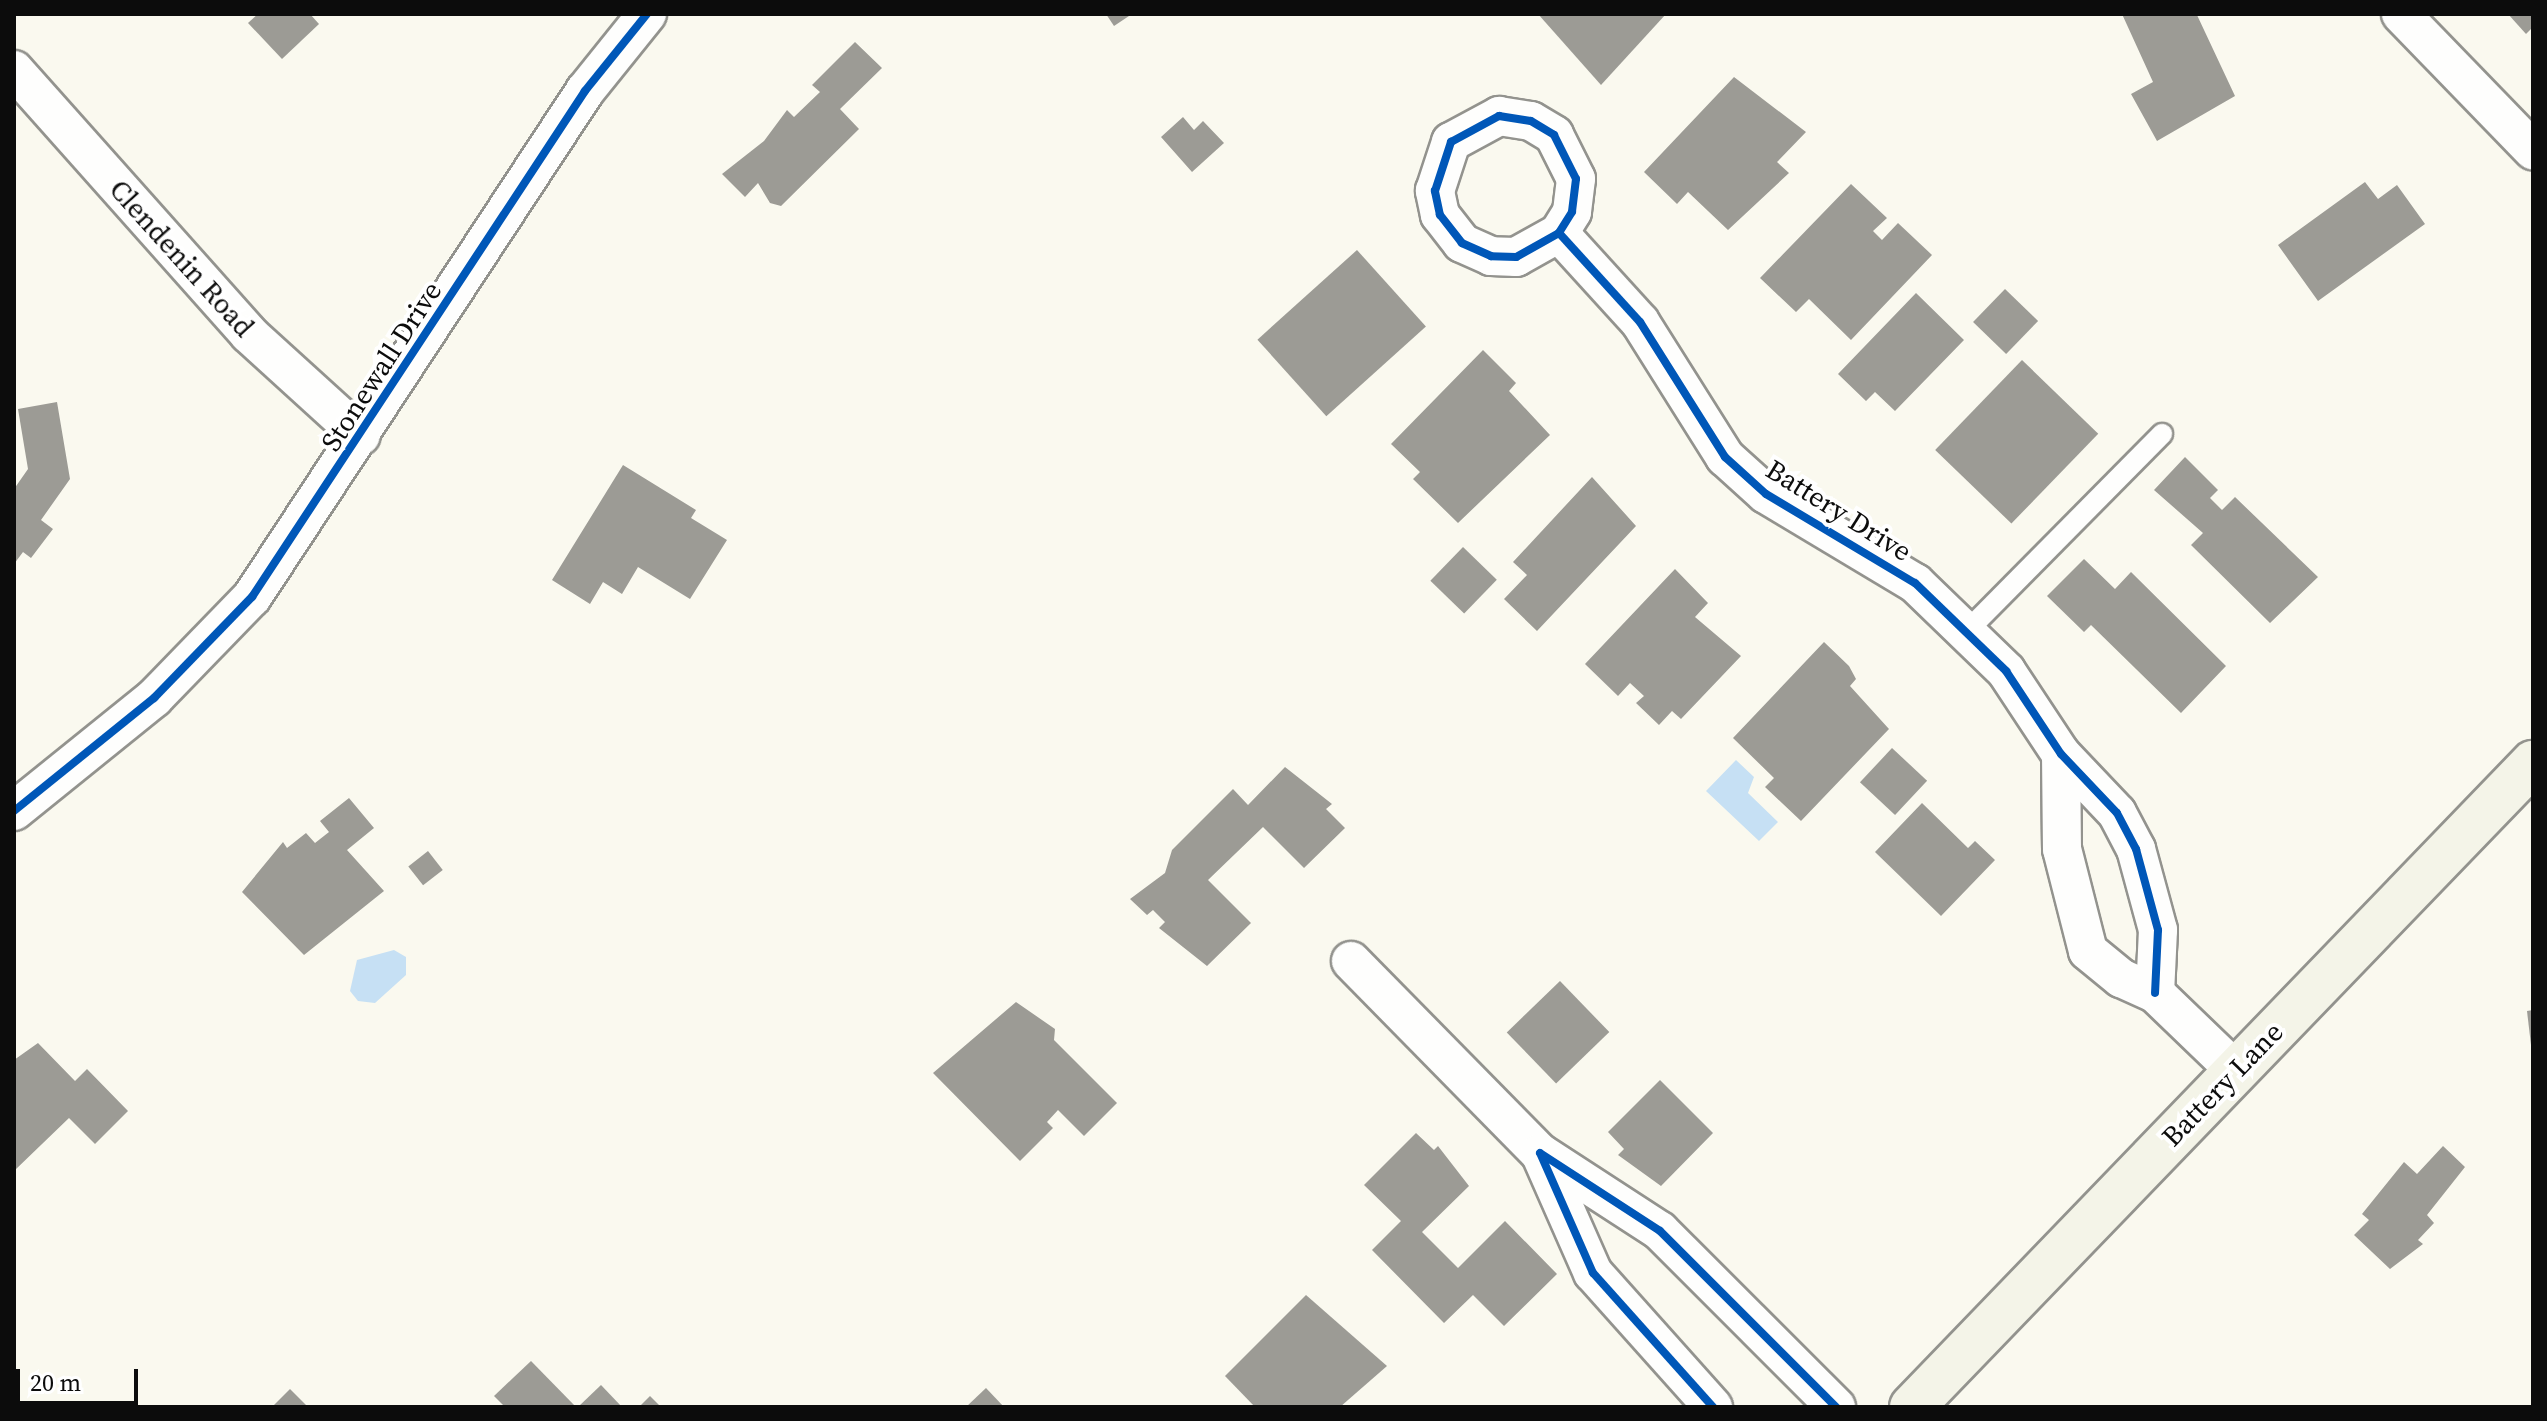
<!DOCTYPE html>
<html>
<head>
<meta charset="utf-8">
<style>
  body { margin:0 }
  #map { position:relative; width:2547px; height:1421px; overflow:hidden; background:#faf9ef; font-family:"Source Serif 4",serif }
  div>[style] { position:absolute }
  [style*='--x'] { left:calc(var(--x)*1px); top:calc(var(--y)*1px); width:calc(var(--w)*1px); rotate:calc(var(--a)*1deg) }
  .water>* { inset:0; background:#c6e0f4 }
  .building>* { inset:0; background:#9c9b95; transform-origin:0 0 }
  .roads { filter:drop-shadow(2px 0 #93938e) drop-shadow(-2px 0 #93938e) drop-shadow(0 2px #93938e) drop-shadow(0 -2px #93938e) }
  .lane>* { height:20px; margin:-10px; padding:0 10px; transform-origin:10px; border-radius:10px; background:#fefefd }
  .street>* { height:38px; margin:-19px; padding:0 19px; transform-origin:19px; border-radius:19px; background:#fefefd }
  .secondary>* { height:44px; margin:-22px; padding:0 22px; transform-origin:22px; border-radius:22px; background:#f4f4e8 }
  .cycleway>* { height:8px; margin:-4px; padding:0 4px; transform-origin:4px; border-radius:4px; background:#0057b8 }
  span { translate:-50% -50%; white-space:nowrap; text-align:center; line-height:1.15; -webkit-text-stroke:8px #fff; paint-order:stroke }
  .street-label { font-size:28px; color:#0c0c0c }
  .frame { position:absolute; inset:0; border:16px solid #0c0c0c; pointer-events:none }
  .scale { position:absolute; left:16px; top:1369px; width:122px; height:36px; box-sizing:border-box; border:4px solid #0c0c0c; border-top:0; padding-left:10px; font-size:24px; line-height:28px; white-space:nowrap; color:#0c0c0c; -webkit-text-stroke:6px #fff; paint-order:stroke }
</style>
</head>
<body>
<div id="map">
  <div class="water">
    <i style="clip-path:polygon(1736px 760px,1754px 777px,1748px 793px,1778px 822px,1759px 841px,1706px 791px)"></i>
    <i style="clip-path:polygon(394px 950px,406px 957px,406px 975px,375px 1003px,358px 1001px,350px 991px,357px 960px)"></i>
  </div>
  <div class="building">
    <i style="clip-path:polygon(258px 14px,310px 14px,319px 24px,282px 59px,248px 23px)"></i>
    <i style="clip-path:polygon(1106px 14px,1132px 14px,1114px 26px)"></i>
    <i style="clip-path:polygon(1538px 14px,1666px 14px,1601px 85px)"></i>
    <i style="clip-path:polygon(2122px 14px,2197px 15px,2235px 96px,2157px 141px,2131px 94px,2153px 82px)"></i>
    <i style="clip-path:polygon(2508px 14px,2533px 14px,2533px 27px,2526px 34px)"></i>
    <i style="clip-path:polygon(855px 42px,882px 68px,840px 109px,859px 129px,781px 206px,770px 203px,758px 183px,745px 197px,722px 174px,764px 141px,787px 110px,794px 117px,820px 92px,812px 85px)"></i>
    <i style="clip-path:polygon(1734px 77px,1806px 132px,1777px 162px,1789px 173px,1728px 230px,1688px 192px,1677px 204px,1644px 172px)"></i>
    <i style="clip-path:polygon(1183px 117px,1194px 130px,1203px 121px,1224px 143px,1192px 172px,1161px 137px)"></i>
    <i style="clip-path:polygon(2365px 182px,2378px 199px,2397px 185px,2425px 224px,2318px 301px,2278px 245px)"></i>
    <i style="clip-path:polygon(1851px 184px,1887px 218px,1873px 231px,1882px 240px,1898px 223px,1932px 255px,1851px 340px,1809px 299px,1796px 312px,1760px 278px)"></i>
    <i style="left:1357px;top:250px;width:103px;height:134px;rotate:48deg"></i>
    <i style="left:2005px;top:289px;width:46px;height:46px;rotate:44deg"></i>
    <i style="clip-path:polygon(1916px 293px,1964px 340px,1895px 411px,1875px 392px,1866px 401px,1838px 374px)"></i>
    <i style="clip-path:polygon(1483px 350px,1516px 383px,1509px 391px,1550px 435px,1458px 523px,1413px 479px,1420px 472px,1391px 444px)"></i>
    <i style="left:2022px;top:360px;width:106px;height:125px;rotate:44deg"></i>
    <i style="clip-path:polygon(57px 402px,70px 479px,41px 520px,53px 529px,31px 558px,23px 552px,14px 564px,14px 489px,28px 469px,18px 409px)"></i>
    <i style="clip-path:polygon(2185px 457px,2218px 490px,2210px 498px,2222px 510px,2235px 497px,2318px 577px,2270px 623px,2191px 545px,2203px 533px,2154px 490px)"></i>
    <i style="clip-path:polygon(623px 465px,696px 510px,691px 518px,727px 540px,690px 599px,638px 567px,622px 594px,603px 582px,590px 604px,552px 580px)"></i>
    <i style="clip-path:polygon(1592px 477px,1636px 526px,1537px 631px,1504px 599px,1527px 575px,1513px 562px)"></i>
    <i style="left:1463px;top:547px;width:47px;height:47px;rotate:44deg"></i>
    <i style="clip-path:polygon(2084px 559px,2115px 589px,2131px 572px,2226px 666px,2181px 713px,2091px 625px,2084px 632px,2047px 596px)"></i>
    <i style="clip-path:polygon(1675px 569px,1708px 603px,1695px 617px,1741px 656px,1681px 719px,1672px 711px,1659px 725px,1636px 703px,1644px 696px,1630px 683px,1618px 696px,1585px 664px)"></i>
    <i style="clip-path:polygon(1824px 642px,1849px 666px,1856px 679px,1850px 686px,1889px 729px,1801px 821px,1765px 787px,1774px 778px,1733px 738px)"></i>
    <i style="left:1892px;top:748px;width:48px;height:47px;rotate:43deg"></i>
    <i style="clip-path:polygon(1285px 767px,1332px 804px,1326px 809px,1345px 828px,1304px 868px,1263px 827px,1208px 880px,1251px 923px,1207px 966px,1159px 928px,1165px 922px,1153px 910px,1147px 915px,1130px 899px,1165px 873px,1172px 850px,1233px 789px,1248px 805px)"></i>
    <i style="clip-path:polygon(349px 798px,374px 828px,347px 850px,384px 891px,304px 955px,242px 892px,283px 842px,287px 848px,306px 833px,315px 843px,329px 832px,320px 821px)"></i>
    <i style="clip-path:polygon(1922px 803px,1968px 848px,1975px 841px,1995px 860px,1941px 916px,1875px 852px)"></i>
    <i style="left:428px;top:851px;width:24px;height:25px;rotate:52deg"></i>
    <i style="left:1560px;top:981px;width:71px;height:74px;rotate:46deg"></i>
    <i style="clip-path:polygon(1016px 1002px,1055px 1029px,1054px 1040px,1117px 1103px,1084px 1136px,1058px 1110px,1047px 1122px,1053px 1128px,1020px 1161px,933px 1073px)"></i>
    <i style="clip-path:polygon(2533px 1010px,2533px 1045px,2531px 1045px,2527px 1011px)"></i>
    <i style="clip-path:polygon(38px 1043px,75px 1081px,87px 1069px,128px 1111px,95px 1144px,69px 1118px,14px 1171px,14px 1060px)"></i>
    <i style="clip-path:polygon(1660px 1080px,1713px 1133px,1661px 1186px,1618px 1155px,1624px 1149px,1608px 1132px)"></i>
    <i style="clip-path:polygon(1416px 1133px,1434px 1150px,1438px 1146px,1469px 1186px,1422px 1232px,1458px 1268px,1505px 1221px,1557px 1274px,1504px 1326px,1473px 1295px,1444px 1323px,1372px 1250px,1401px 1221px,1364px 1185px)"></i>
    <i style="clip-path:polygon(2443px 1146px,2465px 1167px,2427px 1215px,2434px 1223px,2418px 1240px,2423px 1244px,2390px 1269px,2354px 1235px,2369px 1220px,2362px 1214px,2404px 1162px,2417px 1174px)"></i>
    <i style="clip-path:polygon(1306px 1295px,1387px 1366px,1340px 1407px,1255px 1407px,1225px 1376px)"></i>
    <i style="clip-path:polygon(531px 1361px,576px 1407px,505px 1407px,494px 1396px)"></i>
    <i style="clip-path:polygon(601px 1385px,622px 1407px,578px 1407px)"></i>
    <i style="clip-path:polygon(986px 1388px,1004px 1407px,966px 1407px)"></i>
    <i style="clip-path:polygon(290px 1389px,308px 1407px,272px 1407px)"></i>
    <i style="clip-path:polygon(650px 1396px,661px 1407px,639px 1407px)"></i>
  </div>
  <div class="roads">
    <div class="lane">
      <i style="--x:1968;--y:630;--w:276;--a:-45.3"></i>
    </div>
    <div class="street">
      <i style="--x:2401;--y:14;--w:190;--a:45.9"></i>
      <i style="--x:14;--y:70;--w:353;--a:48.3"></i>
      <i style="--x:249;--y:334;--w:151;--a:42.3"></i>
      <i style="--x:1559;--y:233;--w:49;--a:150.8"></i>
      <i style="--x:1516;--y:257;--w:25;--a:-178"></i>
      <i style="--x:1491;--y:256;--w:32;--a:-156"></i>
      <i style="--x:1462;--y:243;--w:36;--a:-128"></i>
      <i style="--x:1440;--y:215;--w:25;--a:-102"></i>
      <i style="--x:1435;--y:191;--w:52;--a:-71.9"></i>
      <i style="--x:1451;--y:142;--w:55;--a:-28.4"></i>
      <i style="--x:1499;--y:116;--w:32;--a:9"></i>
      <i style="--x:1531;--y:121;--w:27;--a:31"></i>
      <i style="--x:1554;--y:135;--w:49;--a:63.4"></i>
      <i style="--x:1576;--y:179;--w:33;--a:97"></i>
      <i style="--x:1572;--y:212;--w:25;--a:122"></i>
      <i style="--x:1559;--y:233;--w:120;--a:47.7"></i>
      <i style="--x:1640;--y:322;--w:160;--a:57.8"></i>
      <i style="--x:1725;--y:457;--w:55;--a:42.1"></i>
      <i style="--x:1766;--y:494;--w:174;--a:30.9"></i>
      <i style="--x:1915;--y:583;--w:127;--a:44"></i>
      <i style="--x:2006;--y:671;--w:100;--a:56.5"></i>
      <i style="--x:2061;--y:754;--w:81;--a:46.5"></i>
      <i style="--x:2117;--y:813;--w:41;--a:62.2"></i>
      <i style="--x:2136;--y:849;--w:84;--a:74.8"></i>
      <i style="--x:2158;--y:930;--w:63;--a:92.7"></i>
      <i style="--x:2061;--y:754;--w:95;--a:89.4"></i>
      <i style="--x:2062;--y:849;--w:105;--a:75.7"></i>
      <i style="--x:2088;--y:951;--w:43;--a:39.3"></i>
      <i style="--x:2121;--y:978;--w:37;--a:24"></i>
      <i style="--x:2155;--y:993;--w:111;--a:43.9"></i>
      <i style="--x:14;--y:811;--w:180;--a:-38.9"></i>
      <i style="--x:154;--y:698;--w:141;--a:-45.9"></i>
      <i style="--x:252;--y:597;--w:606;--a:-56.65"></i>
      <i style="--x:585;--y:91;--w:99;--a:-51.2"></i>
      <i style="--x:1351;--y:961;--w:269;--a:45.5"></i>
      <i style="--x:1713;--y:1407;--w:180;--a:-131.8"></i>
      <i style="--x:1593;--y:1273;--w:131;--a:-113.8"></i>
      <i style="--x:1540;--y:1153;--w:143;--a:33"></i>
      <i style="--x:1660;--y:1231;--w:249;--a:45"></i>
    </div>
    <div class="secondary">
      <i style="--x:1912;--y:1407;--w:895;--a:-46.04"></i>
    </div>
  </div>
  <div class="cycleway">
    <i style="--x:1559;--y:233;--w:49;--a:150.8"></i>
    <i style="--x:1516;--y:257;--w:25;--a:-178"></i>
    <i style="--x:1491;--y:256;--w:32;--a:-156"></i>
    <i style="--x:1462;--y:243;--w:36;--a:-128"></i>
    <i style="--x:1440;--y:215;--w:25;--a:-102"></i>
    <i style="--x:1435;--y:191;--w:52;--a:-71.9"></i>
    <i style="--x:1451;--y:142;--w:55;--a:-28.4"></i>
    <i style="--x:1499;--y:116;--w:32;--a:9"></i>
    <i style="--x:1531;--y:121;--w:27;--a:31"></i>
    <i style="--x:1554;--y:135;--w:49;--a:63.4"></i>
    <i style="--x:1576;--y:179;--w:33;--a:97"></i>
    <i style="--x:1572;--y:212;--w:25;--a:122"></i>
    <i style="--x:1559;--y:233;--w:120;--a:47.7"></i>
    <i style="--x:1640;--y:322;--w:160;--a:57.8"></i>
    <i style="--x:1725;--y:457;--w:55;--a:42.1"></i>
    <i style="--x:1766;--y:494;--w:174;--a:30.9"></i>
    <i style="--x:1915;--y:583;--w:127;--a:44"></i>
    <i style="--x:2006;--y:671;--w:100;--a:56.5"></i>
    <i style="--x:2061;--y:754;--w:81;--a:46.5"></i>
    <i style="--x:2117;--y:813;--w:41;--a:62.2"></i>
    <i style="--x:2136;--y:849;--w:84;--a:74.8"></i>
    <i style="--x:2158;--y:930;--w:63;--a:92.7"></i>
    <i style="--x:14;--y:811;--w:180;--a:-38.9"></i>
    <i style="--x:154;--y:698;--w:141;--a:-45.9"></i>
    <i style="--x:252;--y:597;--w:606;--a:-56.65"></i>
    <i style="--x:585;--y:91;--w:99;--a:-51.2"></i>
    <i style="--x:1713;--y:1407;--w:180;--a:-131.8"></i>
    <i style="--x:1593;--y:1273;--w:131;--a:-113.8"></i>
    <i style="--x:1540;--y:1153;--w:143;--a:33"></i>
    <i style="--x:1660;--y:1231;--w:249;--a:45"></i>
  </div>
  <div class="street-label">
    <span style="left:182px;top:258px;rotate:48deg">Clendenin Road</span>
    <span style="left:381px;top:366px;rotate:-57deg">Stonewall Drive</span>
    <span style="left:1839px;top:510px;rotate:32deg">Battery Drive</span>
    <span style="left:2222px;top:1084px;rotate:-46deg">Battery Lane</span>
  </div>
  <div class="frame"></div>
  <div class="scale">20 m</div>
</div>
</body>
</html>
